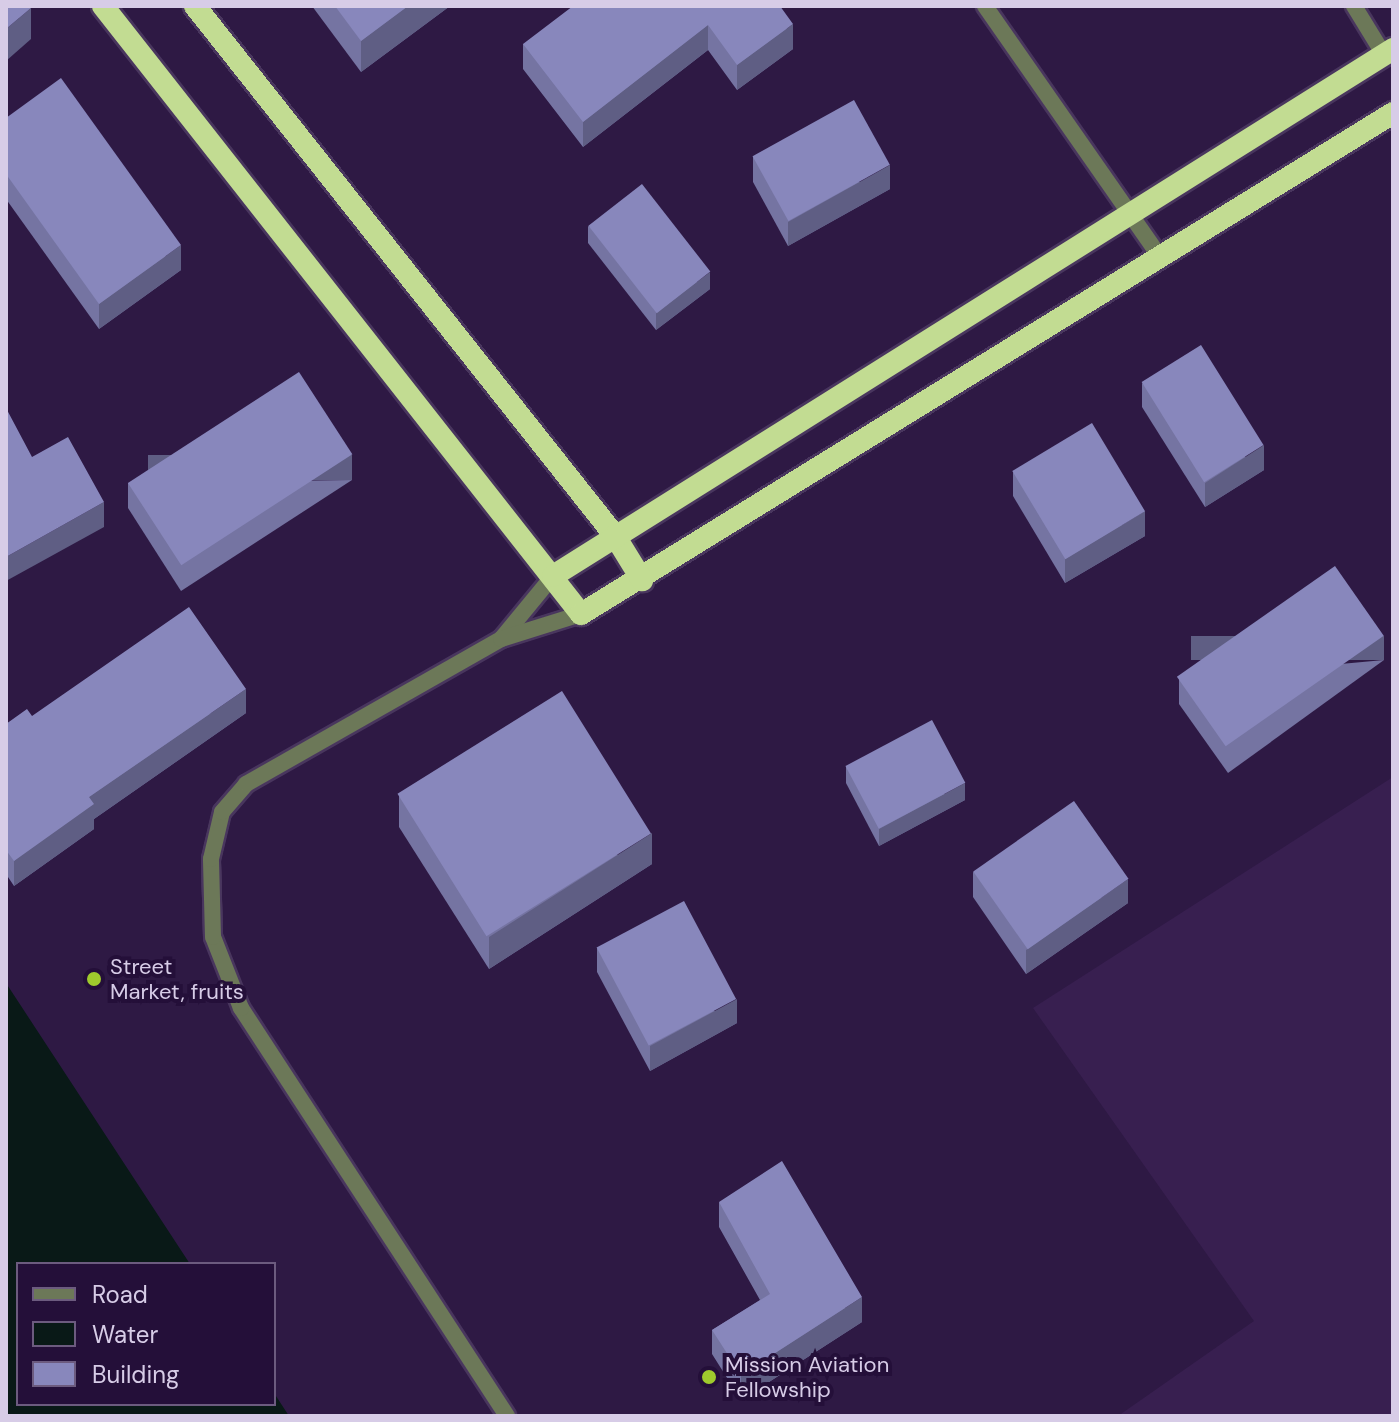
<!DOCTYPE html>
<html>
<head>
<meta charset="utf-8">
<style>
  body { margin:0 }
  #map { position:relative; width:1399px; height:1422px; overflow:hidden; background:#2e1944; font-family:"DM Sans",sans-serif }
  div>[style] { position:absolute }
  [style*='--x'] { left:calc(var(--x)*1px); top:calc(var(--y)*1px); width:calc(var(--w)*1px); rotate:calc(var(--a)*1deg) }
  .built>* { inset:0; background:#381f50 }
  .water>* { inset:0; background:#091917 }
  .roads { filter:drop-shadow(2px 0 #49365e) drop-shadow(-2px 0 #49365e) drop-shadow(0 2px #49365e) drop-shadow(0 -2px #49365e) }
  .minor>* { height:16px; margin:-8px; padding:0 8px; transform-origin:8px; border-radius:8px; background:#6c7858 }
  .tertiary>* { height:16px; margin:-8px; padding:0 8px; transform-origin:8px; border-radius:8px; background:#6c7858 }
  .trunk>* { height:22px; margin:-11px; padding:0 11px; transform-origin:11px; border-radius:11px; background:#c2dc92 }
  .wall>* { inset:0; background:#7574a2 }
  .shaded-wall>* { inset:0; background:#5f5e84; transform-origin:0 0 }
  .building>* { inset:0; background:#8887bc; transform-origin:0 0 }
  .dots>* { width:22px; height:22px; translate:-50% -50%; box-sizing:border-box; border:4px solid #240f39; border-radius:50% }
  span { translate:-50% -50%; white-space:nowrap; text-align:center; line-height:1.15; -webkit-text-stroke:8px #240f39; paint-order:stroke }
  .poi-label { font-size:22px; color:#d7cce7 }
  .left { translate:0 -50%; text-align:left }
  .frame { position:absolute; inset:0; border:8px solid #d7cce7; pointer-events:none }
  .legend { position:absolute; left:16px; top:1262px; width:260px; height:144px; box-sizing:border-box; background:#240f39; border:2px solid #6c5b7f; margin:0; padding:10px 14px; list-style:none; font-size:24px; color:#d7cce7 }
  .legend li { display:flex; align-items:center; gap:16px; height:40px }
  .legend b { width:40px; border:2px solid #6c5b7f }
</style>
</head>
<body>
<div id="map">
  <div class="built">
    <i style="clip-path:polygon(1393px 777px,1393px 1416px,1118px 1416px,1254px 1321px,1033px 1008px)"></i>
  </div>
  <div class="water">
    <i style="clip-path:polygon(6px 983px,190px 1264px,18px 1264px,18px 1404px,274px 1404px,274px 1393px,289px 1416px,6px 1416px)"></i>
  </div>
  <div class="roads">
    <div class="minor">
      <i style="--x:985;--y:6;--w:307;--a:55.1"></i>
      <i style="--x:1354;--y:6;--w:57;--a:58.5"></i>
    </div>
    <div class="tertiary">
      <i style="--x:502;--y:638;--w:80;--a:-50.6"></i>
      <i style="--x:507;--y:1416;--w:487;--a:-123.1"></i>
      <i style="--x:241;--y:1008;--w:76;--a:-111.5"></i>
      <i style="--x:213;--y:937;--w:78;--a:-91.5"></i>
      <i style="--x:211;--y:859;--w:48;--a:-76.8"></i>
      <i style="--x:222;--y:812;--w:37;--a:-49"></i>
      <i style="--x:246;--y:784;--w:293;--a:-29.6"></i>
      <i style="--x:501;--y:639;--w:84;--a:-17.4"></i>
    </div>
    <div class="trunk">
      <i style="--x:103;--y:6;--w:773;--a:51.83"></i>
      <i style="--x:581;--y:614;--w:954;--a:-31.67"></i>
      <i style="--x:195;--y:6;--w:676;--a:51.6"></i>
      <i style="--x:615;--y:536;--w:52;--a:58.5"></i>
      <i style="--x:553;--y:576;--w:992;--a:-32.1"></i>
    </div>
  </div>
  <div class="wall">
    <i style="clip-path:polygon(312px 6px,450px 6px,361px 72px)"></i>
    <i style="clip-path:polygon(780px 6px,793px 49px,737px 90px,708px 50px,583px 147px,523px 69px,523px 44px)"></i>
    <i style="clip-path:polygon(6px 118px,181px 270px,99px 329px,6px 199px)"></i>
    <i style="clip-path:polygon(753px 157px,890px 189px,788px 246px,753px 182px)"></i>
    <i style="clip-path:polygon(588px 226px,710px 289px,656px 330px,588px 243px)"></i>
    <i style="clip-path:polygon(1142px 383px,1264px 470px,1205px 507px,1142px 407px)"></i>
    <i style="clip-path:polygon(1013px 472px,1145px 536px,1065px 583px,1013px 496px)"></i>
    <i style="clip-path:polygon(352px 480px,181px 591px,128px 508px,128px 483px)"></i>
    <i style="clip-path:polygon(1384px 660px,1228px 773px,1179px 704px,1179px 679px)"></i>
    <i style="clip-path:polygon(246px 713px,94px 819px,94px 829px,14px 886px,6px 874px,6px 724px,32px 716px)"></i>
    <i style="clip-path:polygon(846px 766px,965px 800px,879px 846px,846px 783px)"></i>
    <i style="clip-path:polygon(399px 796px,652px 864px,489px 969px,399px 827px)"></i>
    <i style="clip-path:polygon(973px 872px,1128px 903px,1026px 974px,973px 897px)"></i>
    <i style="clip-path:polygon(597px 948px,737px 1023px,650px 1071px,597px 972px)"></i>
    <i style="clip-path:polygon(719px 1202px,862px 1322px,741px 1400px,712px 1354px,712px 1330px,760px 1300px,719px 1227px)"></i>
  </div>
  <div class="shaded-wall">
    <i style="clip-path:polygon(408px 6px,450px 6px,361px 72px,361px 41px)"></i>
    <i style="clip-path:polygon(31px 8px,31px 39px,6px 61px,6px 29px)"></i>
    <i style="clip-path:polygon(793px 24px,793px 49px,737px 90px,737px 65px)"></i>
    <i style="clip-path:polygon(708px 25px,708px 50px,583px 147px,583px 122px)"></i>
    <i style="clip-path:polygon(890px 165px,890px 189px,788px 246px,788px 222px)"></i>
    <i style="clip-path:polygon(181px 245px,181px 270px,99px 329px,99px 304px)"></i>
    <i style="clip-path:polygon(710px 272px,710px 289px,656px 330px,656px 313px)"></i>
    <i style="clip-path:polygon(1264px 445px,1264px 470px,1205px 507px,1205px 483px)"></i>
    <i style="left:352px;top:455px;width:25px;height:204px;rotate:90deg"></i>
    <i style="clip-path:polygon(104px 502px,104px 527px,6px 581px,6px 557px)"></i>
    <i style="clip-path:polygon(1145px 511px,1145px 536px,1065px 583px,1065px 559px)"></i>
    <i style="left:1384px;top:636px;width:24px;height:193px;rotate:90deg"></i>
    <i style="clip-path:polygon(246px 689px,246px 713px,94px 819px,94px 829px,14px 886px,14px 861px,89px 797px)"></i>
    <i style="clip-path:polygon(965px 783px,965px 800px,879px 846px,879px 829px)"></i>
    <i style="clip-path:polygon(652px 833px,652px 864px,489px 969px,489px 937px)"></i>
    <i style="clip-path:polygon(1128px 879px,1128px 903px,1026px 974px,1026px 950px)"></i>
    <i style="clip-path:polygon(737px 999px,737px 1023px,650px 1071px,650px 1046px)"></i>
    <i style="clip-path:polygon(862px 1297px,862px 1322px,741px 1400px,741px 1375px)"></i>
  </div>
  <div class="building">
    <i style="clip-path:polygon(6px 6px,30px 6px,31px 8px,6px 29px)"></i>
    <i style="clip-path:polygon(335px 6px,408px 6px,361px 41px)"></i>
    <i style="clip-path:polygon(573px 6px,780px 6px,793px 24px,737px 65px,708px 25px,583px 122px,523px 44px)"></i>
    <i style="clip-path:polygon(61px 78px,181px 245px,99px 304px,6px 174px,6px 118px)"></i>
    <i style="left:854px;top:100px;width:74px;height:116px;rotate:61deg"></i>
    <i style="left:642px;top:184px;width:111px;height:68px;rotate:52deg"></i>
    <i style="left:1201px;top:345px;width:118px;height:70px;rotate:58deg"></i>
    <i style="left:299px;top:372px;width:98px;height:204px;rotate:57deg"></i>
    <i style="clip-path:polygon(6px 408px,32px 457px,68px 437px,104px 502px,6px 557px)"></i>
    <i style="left:1092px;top:423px;width:103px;height:93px;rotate:59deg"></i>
    <i style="left:1335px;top:566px;width:85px;height:193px;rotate:55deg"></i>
    <i style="clip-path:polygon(189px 607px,246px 689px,89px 797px,94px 804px,14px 861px,6px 850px,6px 724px,27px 709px,32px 716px)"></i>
    <i style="left:562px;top:691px;width:168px;height:194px;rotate:58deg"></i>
    <i style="left:932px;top:720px;width:71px;height:98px;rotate:62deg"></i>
    <i style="left:1074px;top:801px;width:95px;height:123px;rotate:55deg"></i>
    <i style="left:684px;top:901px;width:111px;height:99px;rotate:62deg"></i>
    <i style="clip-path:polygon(782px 1161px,862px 1297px,741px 1375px,712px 1330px,770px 1294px,719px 1202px)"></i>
  </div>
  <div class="dots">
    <i style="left:94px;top:979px;background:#9fca2d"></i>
    <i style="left:709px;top:1377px;background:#9fca2d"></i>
  </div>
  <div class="poi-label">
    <span class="left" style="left:110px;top:979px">Street<br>Market, fruits</span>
    <span class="left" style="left:725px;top:1377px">Mission Aviation<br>Fellowship</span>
  </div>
  <div class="frame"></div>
  <ul class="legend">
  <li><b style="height:10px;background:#6c7858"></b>Road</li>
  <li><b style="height:22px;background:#091917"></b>Water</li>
  <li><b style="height:22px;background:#8887bc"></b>Building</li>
  </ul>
</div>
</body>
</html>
